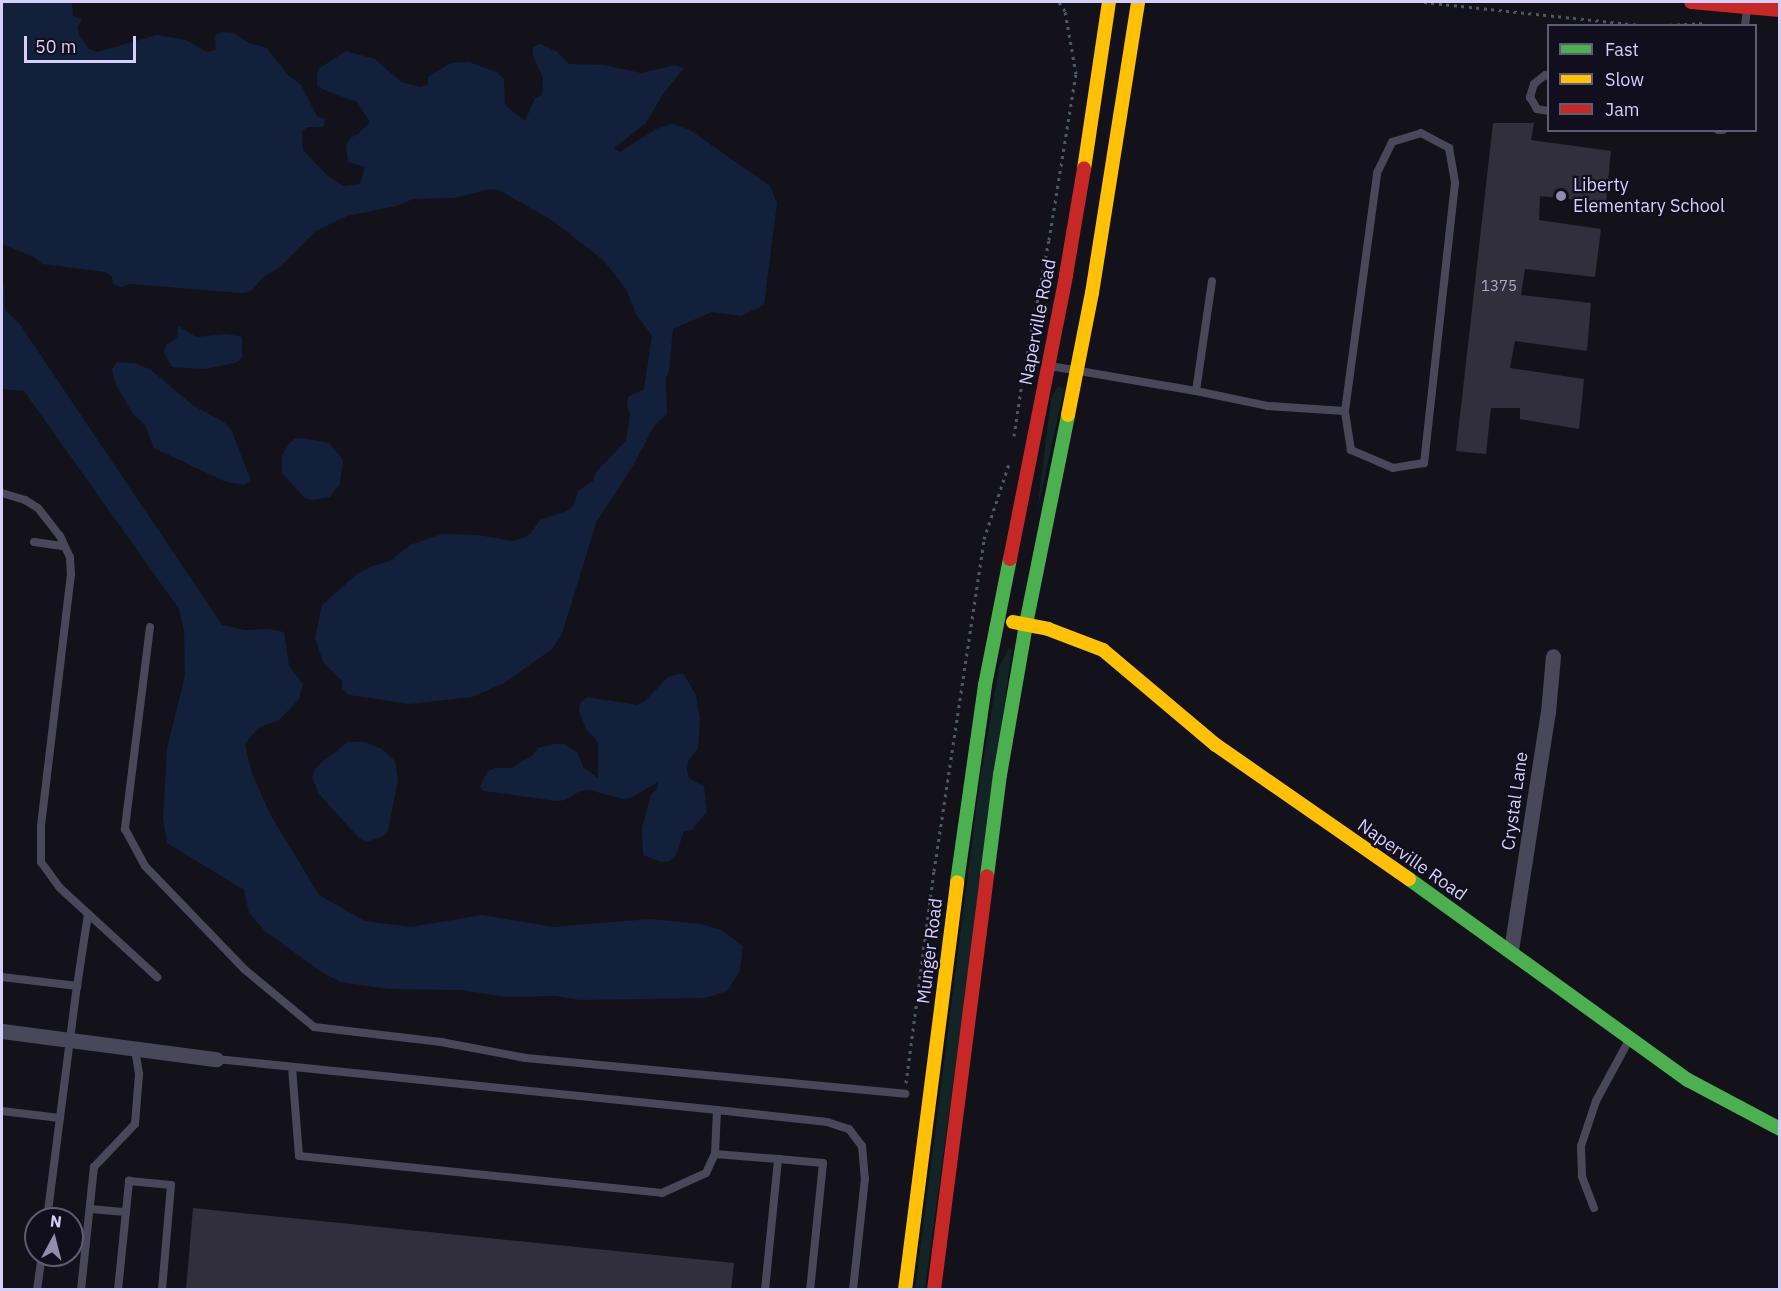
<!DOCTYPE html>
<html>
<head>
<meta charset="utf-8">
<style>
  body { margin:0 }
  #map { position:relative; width:1781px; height:1291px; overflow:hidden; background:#13121a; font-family:"IBM Plex Sans",sans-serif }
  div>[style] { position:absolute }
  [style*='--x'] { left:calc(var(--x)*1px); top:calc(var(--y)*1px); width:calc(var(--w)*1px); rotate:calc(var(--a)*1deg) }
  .green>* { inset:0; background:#122425 }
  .water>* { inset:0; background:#12203b }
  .building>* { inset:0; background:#312f3c }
  .path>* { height:3px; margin-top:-1.5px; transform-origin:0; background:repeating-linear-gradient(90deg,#4c5863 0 3px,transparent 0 7.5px) }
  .lane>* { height:8px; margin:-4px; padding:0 4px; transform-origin:4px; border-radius:4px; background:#49485a }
  .street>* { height:15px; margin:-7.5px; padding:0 7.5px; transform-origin:7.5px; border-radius:7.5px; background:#49485a }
  .fast>* { height:14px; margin:-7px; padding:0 7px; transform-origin:7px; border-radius:7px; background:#4caf50 }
  .slow>* { height:14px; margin:-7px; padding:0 7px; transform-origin:7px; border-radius:7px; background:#ffc107 }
  .jam>* { height:14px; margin:-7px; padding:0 7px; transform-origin:7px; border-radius:7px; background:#c62828 }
  .dots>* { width:16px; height:16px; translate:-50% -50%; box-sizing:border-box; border:3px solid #110e1d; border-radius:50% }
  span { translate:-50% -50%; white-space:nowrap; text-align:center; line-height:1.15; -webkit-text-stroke:4.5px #110e1d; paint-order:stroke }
  .number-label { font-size:15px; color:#ada7ca }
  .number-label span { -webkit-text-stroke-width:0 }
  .poi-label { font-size:18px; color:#d6cffa }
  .left { translate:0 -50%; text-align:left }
  .street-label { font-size:18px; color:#d6cffa }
  .frame { position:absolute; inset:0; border:3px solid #d6cffa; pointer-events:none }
  .legend { position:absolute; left:1547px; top:24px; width:210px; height:108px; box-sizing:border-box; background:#110e1d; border:2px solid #605b75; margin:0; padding:8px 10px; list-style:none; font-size:18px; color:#d6cffa }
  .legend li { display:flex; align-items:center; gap:12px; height:30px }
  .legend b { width:30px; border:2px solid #605b75 }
  .north { position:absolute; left:24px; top:1207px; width:60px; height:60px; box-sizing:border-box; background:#110e1d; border:2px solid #605b75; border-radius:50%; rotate:7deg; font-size:16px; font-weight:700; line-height:24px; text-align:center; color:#d6cffa }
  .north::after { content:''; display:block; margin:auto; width:21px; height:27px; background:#928dac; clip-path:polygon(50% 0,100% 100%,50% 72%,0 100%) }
  .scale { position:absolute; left:24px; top:36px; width:112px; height:27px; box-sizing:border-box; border:3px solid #d6cffa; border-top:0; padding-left:8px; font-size:18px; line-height:21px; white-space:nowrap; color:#d6cffa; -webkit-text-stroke:4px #110e1d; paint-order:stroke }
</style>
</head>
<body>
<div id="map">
  <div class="green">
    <i style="clip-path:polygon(1058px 386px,1064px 389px,1037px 512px,1051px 399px)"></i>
    <i style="clip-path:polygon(1009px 648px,1012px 649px,925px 1289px,915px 1290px,980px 779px,999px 667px)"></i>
  </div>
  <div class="water">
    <i style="clip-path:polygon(2px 2px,72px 2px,73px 16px,82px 20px,77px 27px,79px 35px,89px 49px,97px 52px,157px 35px,186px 40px,207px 52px,216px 50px,215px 35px,223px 32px,234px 33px,249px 43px,267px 48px,288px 75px,301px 85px,317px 116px,325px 119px,323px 127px,307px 127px,302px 132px,303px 150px,328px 176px,343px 186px,360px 184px,365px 167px,348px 162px,346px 146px,350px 138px,358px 134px,370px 122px,357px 102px,324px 90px,317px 85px,317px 76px,318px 69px,346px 51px,375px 59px,401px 82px,420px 87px,428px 85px,428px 77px,451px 63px,469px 62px,496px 72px,504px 79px,505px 105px,525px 121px,535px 98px,542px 95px,543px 78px,533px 56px,533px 47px,540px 44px,556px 51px,569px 64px,604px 65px,641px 73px,675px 65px,684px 68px,663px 94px,646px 123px,614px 148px,620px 152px,656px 129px,673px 124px,690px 130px,770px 186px,777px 203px,764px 305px,741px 316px,712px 312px,673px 329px,669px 371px,666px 379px,667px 414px,654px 426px,634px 464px,596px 523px,562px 634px,552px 649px,504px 683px,472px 697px,410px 704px,349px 695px,342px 689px,342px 681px,323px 662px,315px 638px,322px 605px,357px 574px,372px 566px,390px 561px,410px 545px,442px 534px,478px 535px,513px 541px,523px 538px,530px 534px,540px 520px,567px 511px,573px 506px,579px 490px,593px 481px,596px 472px,626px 441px,630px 413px,627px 405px,628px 397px,644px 389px,652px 336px,636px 314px,626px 289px,603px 260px,553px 221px,499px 190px,490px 189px,454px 198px,413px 199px,396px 206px,347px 216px,316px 231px,279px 268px,263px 277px,251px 291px,243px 293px,129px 284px,121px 287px,113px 284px,112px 276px,105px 272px,42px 264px,34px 257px,2px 244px)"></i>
    <i style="clip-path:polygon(2px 283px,4px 285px,5px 310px,19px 323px,222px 625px,245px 630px,269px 629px,284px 632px,289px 666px,303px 684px,299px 699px,279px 720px,258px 728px,245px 744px,251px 771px,270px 814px,319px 895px,365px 921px,411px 927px,482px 915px,553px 927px,650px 919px,701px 924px,723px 931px,743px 946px,740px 971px,727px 991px,705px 998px,580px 1000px,555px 996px,506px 997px,461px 990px,389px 989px,340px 982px,320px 971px,265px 931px,249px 913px,244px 890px,167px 843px,163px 819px,167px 748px,185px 676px,184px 631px,179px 609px,24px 391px,2px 389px)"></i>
    <i style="clip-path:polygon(178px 326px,196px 337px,227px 334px,242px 337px,242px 358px,235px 363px,204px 369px,172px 367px,164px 353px,166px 345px,177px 338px)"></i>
    <i style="clip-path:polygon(117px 362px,135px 363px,151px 370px,194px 406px,225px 423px,231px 429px,251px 481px,244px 485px,226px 482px,154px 448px,145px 425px,133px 414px,116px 385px,112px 369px)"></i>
    <i style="clip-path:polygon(302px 438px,329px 443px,341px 457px,343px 461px,340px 484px,330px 497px,313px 500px,305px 498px,282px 473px,282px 456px,288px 445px,294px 439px)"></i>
    <i style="clip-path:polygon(683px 673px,696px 695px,700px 720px,698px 748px,688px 761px,687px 770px,689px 778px,704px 787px,707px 811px,692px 830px,684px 831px,676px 855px,670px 861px,661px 862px,643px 855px,642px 828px,651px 795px,657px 789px,658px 782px,631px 798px,623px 799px,589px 790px,580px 791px,565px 800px,557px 801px,484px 791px,480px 787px,487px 772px,495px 768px,512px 768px,533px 755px,538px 748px,554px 744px,563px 744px,577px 752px,584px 768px,598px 778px,598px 742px,586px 729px,579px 711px,580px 703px,587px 697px,637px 705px,645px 701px,668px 677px)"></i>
    <i style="clip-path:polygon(348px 742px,365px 742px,382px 749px,395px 761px,398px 779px,388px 831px,382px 837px,366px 842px,359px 838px,319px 794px,312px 778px,314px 770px,322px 762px)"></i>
  </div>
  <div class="building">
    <i style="clip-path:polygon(1493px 123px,1534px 123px,1531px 140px,1611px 151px,1606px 203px,1540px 196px,1539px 220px,1601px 229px,1595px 277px,1525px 269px,1521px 295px,1591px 303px,1587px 351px,1515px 341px,1510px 368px,1584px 379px,1579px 429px,1520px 419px,1520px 408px,1491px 408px,1486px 454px,1456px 451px)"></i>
    <i style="clip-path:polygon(193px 1208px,734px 1263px,731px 1290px,186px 1290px)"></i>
  </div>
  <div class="path">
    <i style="--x:1424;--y:2;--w:224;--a:6.1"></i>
    <i style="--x:1647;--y:26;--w:60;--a:-2.9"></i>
    <i style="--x:1014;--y:436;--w:61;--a:-81.5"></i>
    <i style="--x:1023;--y:376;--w:138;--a:-79.2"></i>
    <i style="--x:1049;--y:240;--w:168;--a:-80.8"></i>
    <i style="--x:1076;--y:74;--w:64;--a:-99.9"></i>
    <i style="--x:1065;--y:11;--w:11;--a:-124"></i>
    <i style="--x:906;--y:1083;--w:214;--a:-82.5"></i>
    <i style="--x:934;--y:871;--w:336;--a:-81.4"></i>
    <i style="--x:984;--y:539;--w:79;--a:-71.6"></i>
  </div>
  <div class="lane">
    <i style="--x:1745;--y:26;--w:17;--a:-83"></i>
    <i style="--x:1548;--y:76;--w:3;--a:-162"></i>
    <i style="--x:1545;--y:75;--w:14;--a:141"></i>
    <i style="--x:1534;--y:84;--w:14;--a:107"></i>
    <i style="--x:1530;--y:97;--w:14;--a:60"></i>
    <i style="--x:1537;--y:109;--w:11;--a:10"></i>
    <i style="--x:1718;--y:130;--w:5;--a:0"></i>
    <i style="--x:1050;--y:366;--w:148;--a:9.7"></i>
    <i style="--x:1196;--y:391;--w:74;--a:11.8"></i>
    <i style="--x:1268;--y:406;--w:77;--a:3.7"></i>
    <i style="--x:1345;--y:411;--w:240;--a:-82.3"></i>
    <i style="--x:1377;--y:173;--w:34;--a:-64"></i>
    <i style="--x:1392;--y:142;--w:30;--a:-17"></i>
    <i style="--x:1421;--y:133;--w:32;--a:28"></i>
    <i style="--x:1449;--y:148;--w:36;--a:80"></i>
    <i style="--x:1455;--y:183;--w:282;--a:96.3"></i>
    <i style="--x:1424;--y:463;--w:31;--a:171"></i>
    <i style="--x:1393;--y:468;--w:46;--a:-156.8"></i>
    <i style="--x:1351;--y:450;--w:39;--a:-99"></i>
    <i style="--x:1196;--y:391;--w:111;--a:-81.7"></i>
    <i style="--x:2;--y:493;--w:24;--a:17"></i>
    <i style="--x:25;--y:500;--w:15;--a:32"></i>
    <i style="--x:38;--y:508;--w:36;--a:52"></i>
    <i style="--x:60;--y:536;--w:23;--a:65"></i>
    <i style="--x:70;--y:557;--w:17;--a:87"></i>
    <i style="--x:71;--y:574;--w:255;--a:96.8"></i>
    <i style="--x:41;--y:827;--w:35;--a:90"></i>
    <i style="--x:41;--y:862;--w:32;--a:54"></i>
    <i style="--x:60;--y:888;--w:132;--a:42.5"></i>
    <i style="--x:34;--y:542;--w:30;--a:8"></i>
    <i style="--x:150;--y:627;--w:204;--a:97.1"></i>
    <i style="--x:125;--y:829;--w:42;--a:61.6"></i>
    <i style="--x:145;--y:866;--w:143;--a:46.1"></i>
    <i style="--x:244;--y:969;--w:91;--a:39.6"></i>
    <i style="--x:314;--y:1027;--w:128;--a:6.7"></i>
    <i style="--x:441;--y:1042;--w:86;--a:10.7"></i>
    <i style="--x:526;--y:1058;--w:381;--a:5.4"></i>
    <i style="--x:2;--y:977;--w:76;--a:6.8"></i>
    <i style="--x:77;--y:986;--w:73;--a:-81.3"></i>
    <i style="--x:216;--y:1059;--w:504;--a:5.81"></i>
    <i style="--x:292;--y:1067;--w:89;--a:85.5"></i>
    <i style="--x:299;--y:1156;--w:365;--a:5.8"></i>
    <i style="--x:662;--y:1193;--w:48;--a:-24.4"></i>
    <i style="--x:706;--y:1173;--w:21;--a:-65"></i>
    <i style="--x:2;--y:1111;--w:58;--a:6.9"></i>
    <i style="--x:778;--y:1159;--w:63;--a:-175.5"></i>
    <i style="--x:715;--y:1154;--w:44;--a:-87.4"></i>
    <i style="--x:717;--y:1110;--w:111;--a:6.2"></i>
    <i style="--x:827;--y:1122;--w:23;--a:18"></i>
    <i style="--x:849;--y:1129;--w:21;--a:53"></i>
    <i style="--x:862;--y:1146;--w:32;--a:85"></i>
    <i style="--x:865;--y:1178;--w:113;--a:96.1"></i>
    <i style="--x:1594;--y:1208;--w:34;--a:-111"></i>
    <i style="--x:1582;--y:1176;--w:30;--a:-92"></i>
    <i style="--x:1581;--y:1146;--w:47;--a:-71.6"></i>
    <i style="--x:1596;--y:1101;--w:69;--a:-61.6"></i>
    <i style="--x:90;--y:1209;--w:36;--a:5"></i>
    <i style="--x:47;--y:1219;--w:235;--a:-82.7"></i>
    <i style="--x:37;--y:1290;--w:35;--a:-82"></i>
    <i style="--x:81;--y:1290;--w:124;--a:-84"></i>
    <i style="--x:94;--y:1167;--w:59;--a:-46.4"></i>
    <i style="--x:135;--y:1124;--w:50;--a:-85.4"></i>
    <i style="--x:139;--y:1074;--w:25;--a:-99"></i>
    <i style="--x:118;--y:1290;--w:110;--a:-84.2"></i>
    <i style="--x:129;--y:1181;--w:42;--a:5.4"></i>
    <i style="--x:171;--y:1185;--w:105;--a:94.9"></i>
    <i style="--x:765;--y:1290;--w:132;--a:-84.3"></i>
    <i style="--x:778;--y:1159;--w:45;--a:5.1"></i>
    <i style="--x:823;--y:1163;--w:128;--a:95.8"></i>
  </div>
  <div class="street">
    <i style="--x:1511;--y:950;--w:241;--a:-81.2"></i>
    <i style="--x:1548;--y:712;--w:56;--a:-84.9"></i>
    <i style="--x:2;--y:1031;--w:216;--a:7.5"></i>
  </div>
  <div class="fast">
    <i style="--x:987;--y:876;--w:102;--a:-82.7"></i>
    <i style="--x:1000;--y:775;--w:153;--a:-80.2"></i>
    <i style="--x:1026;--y:624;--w:213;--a:-78.6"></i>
    <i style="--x:1409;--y:879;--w:344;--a:35.8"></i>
    <i style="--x:1688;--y:1080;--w:104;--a:28"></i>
    <i style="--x:957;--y:882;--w:199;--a:-81.9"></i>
    <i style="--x:985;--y:685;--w:128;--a:-78.8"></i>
  </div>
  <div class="slow">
    <i style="--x:1084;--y:169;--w:169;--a:-81.5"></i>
    <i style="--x:1068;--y:415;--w:124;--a:-78.9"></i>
    <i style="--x:1092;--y:293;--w:295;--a:-81"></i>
    <i style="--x:1013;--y:622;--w:36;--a:11"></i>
    <i style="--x:1048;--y:629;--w:59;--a:20.9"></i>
    <i style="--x:1103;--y:650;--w:148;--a:40.1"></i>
    <i style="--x:1216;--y:745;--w:235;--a:34.8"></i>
    <i style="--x:905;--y:1290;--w:411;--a:-82.7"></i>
  </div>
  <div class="jam">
    <i style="--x:1691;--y:2;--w:89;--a:5.1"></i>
    <i style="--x:1010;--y:559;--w:289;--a:-78.8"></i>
    <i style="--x:1066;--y:275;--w:108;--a:-80.4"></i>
    <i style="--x:934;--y:1290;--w:417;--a:-82.7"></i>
  </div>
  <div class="dots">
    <i style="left:1561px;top:196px;background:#928dac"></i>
  </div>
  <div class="number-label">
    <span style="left:1499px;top:286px">1375</span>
  </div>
  <div class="poi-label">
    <span class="left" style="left:1573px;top:196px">Liberty<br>Elementary School</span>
  </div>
  <div class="street-label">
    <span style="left:1038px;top:322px;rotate:-79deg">Naperville Road</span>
    <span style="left:1515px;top:801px;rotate:-82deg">Crystal Lane</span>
    <span style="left:1412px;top:860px;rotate:35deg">Naperville Road</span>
    <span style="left:930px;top:951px;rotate:-83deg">Munger Road</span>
  </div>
  <div class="frame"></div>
  <ul class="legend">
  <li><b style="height:8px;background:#4caf50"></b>Fast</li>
  <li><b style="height:8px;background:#ffc107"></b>Slow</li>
  <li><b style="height:8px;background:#c62828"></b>Jam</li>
  </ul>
  <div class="north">N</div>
  <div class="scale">50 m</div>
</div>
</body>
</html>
